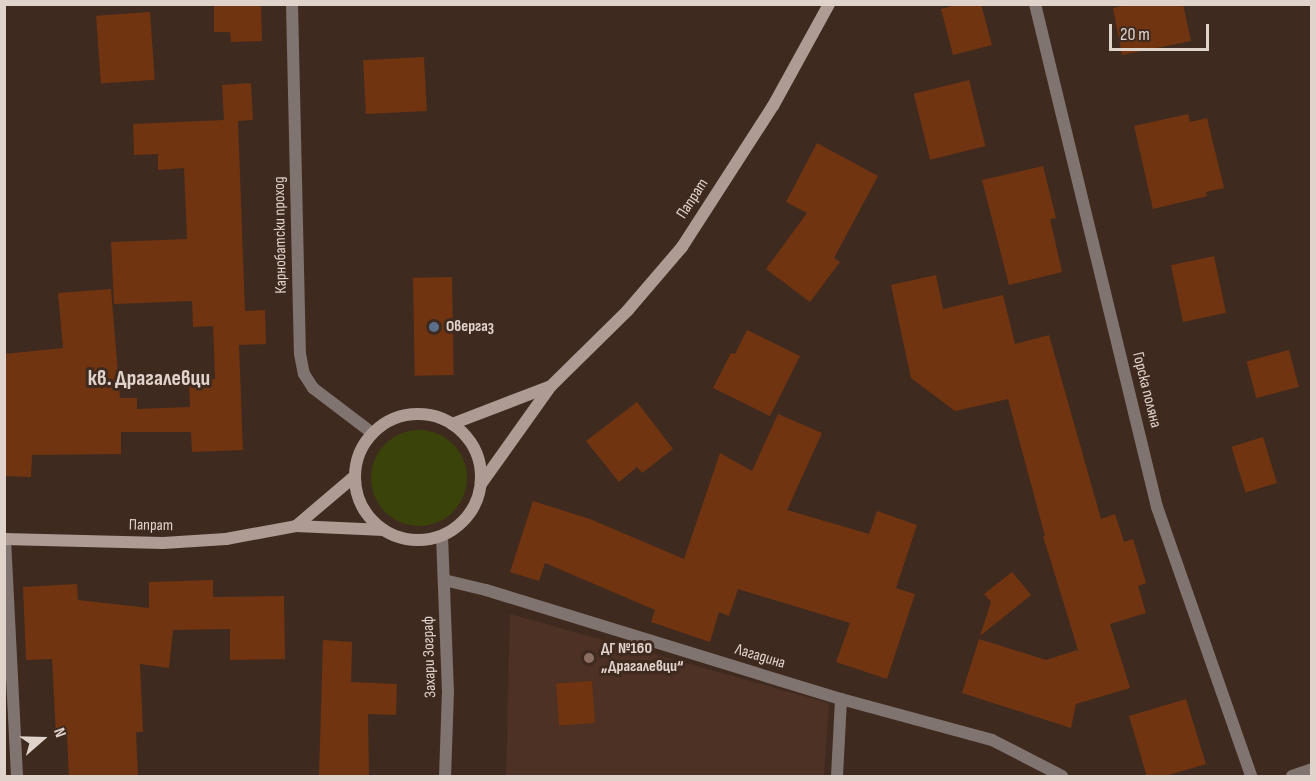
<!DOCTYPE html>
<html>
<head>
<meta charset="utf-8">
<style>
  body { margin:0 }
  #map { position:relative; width:1316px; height:781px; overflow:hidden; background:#3f2a20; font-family:"Sofia Sans Condensed",sans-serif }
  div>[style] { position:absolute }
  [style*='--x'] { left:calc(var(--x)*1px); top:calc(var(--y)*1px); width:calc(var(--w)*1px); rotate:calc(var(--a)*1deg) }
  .built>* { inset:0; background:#4c3124 }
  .green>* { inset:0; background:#3a430a }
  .round { border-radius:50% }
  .building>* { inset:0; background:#703410; transform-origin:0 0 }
  .minor>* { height:12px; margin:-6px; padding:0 6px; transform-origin:6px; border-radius:6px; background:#807470 }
  .tertiary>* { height:12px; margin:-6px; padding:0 6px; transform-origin:6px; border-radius:6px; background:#807470 }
  .secondary>* { height:12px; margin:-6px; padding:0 6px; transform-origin:6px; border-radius:6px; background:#ad9b94 }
  .secondary>.ring { margin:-6px; padding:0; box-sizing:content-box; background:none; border:12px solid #ad9b94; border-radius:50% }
  .dots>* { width:16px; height:16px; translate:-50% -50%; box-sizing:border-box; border:3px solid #3f2a20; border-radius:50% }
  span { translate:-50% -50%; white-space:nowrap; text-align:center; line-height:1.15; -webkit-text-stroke:6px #3f2a20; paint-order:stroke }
  .street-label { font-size:16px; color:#e0d3cc }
  .poi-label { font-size:16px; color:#e0d3cc; font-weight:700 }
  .left { translate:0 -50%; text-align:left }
  .district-label { font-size:22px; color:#e0d3cc; font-weight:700 }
  .frame { position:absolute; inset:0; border:6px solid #e0d3cc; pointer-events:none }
  .north { position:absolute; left:12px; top:709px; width:60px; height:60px; -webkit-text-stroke:4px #3f2a20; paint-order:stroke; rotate:70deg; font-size:16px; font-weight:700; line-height:24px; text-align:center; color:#e0d3cc }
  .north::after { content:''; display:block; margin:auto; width:21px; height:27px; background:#e0d3cc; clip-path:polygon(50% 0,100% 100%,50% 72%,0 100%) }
  .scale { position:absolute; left:1109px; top:24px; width:100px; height:27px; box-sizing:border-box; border:3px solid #e0d3cc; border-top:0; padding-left:8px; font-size:18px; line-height:21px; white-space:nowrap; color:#e0d3cc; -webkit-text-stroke:4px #3f2a20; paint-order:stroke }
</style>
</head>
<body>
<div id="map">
  <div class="built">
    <i style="clip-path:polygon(510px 614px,829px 703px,824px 776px,506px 776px)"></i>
  </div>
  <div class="green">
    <i class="round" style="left:371px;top:430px;width:96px;height:96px"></i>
  </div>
  <div class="building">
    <i style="clip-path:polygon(214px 4px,261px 4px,262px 41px,231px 42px,230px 32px,214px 32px)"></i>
    <i style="clip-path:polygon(959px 4px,981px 4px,992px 45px,953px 55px,941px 9px)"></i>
    <i style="clip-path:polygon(1130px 4px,1183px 4px,1191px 41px,1122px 55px,1113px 8px)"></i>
    <i style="left:150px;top:12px;width:68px;height:54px;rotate:86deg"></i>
    <i style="left:424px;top:57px;width:54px;height:61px;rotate:87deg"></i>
    <i style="left:969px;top:80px;width:68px;height:57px;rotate:76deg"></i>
    <i style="clip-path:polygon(251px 83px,253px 120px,238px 121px,245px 311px,265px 310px,266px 344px,239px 345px,243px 450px,192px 452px,191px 432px,121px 432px,121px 454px,32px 455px,31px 477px,4px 476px,4px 354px,63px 348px,58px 293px,111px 289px,120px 398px,137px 398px,137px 409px,190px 407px,189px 380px,215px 379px,213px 326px,193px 327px,192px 301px,114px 304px,111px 242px,187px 239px,184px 168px,158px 170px,158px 154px,134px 155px,133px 124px,224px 120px,222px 85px)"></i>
    <i style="clip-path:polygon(1188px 114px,1190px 122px,1207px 118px,1224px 188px,1206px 192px,1207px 196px,1153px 209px,1134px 126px)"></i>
    <i style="clip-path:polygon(817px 143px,878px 176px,834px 258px,840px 262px,810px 302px,766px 269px,807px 213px,786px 202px)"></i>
    <i style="clip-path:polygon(1043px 166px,1056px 218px,1050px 219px,1062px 272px,1009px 285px,982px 180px)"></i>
    <i style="left:1214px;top:256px;width:58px;height:44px;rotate:78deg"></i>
    <i style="clip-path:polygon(936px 275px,943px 309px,1003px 295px,1015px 344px,1049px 335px,1101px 519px,1115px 514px,1124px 542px,1133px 539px,1146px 583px,1138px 586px,1146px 613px,1110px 624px,1130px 688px,1076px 704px,1071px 728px,962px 693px,979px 639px,1046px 660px,1077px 650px,1079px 653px,1043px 536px,1045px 536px,1008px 399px,955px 411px,911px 378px,891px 285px)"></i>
    <i style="left:452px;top:277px;width:98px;height:39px;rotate:89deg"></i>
    <i style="clip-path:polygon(747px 330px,800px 356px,770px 416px,713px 388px,731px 353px,735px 354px)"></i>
    <i style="left:1289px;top:350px;width:38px;height:44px;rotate:75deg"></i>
    <i style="clip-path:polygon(637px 402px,673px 449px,642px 473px,637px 467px,619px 482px,586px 441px)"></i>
    <i style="clip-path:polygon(778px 414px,822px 433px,787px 510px,869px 534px,877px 511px,917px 525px,896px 588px,915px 594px,887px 679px,836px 662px,850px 623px,738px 589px,729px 616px,719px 612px,710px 642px,651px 622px,655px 610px,545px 563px,539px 581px,510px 572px,533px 501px,590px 519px,684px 559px,720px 453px,752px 471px)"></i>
    <i style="left:1263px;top:437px;width:48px;height:33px;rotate:73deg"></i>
    <i style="clip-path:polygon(1012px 572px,1031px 595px,980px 636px,991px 602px,984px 594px)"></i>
    <i style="clip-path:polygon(213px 580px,213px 597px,284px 596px,285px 659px,230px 660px,230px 629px,173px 630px,169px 668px,140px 664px,143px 732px,136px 732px,138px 777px,69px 777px,67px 735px,56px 735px,52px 659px,26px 660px,23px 587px,77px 584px,78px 600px,149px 608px,149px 582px)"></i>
    <i style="clip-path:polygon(323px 640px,352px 642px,351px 682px,397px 684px,396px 715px,368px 714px,369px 777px,319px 777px)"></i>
    <i style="left:592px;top:681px;width:42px;height:36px;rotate:86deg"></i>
    <i style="clip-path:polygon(1186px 699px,1206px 764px,1162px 777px,1147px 777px,1129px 716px)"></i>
  </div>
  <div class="minor">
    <i style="--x:292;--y:4;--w:350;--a:88.7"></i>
    <i style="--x:300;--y:354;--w:20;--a:79"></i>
    <i style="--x:304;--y:374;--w:17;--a:57"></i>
    <i style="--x:313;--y:388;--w:74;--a:37.3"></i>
    <i style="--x:1035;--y:4;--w:518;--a:76.37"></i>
    <i style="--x:1157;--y:507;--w:285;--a:70.7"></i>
    <i style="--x:5;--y:539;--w:237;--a:87.1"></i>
    <i style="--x:444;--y:580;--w:43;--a:13.4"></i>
    <i style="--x:486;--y:590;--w:371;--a:17.1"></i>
    <i style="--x:841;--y:699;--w:156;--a:15.2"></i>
    <i style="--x:992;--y:740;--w:79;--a:27.2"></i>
    <i style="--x:837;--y:776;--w:77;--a:-87"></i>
    <i style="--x:1292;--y:776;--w:21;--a:-19"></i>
  </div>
  <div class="tertiary">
    <i style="--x:442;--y:536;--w:155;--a:87.8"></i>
    <i style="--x:448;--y:691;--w:85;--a:92"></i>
  </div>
  <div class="secondary">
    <i class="ring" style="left:355px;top:414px;width:114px;height:114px"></i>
    <i style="--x:452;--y:424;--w:106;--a:-21"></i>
    <i style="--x:481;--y:484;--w:120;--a:-54.5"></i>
    <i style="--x:551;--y:386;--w:108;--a:-44.6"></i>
    <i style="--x:628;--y:310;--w:83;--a:-49.4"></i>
    <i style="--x:682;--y:247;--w:168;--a:-57.2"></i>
    <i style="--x:773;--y:106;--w:116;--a:-61.2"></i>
    <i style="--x:296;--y:526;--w:77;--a:-40.3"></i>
    <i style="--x:4;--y:539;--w:159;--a:1.4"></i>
    <i style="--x:163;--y:543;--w:63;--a:-3.6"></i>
    <i style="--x:226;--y:539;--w:71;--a:-10.5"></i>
    <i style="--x:296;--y:526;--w:88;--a:2.6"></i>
  </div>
  <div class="dots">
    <i style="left:434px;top:327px;background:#5c6f8a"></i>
    <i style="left:589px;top:658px;background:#8d6e63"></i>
  </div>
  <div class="street-label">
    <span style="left:693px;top:199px;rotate:-57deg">Папрат</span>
    <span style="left:281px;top:235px;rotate:-91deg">Карнобатски проход</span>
    <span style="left:1146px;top:390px;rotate:76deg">Горска поляна</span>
    <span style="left:151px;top:526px;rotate:1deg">Папрат</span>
    <span style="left:430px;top:657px;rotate:-92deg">Захари Зограф</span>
    <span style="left:760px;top:657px;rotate:17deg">Лагадина</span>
  </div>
  <div class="poi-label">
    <span class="left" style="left:446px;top:327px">Овергаз</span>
    <span class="left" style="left:601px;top:658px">ДГ №160<br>„Драгалевци“</span>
  </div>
  <div class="district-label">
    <span style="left:149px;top:379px">кв. Драгалевци</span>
  </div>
  <div class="frame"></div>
  <div class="north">N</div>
  <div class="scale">20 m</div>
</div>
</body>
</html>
